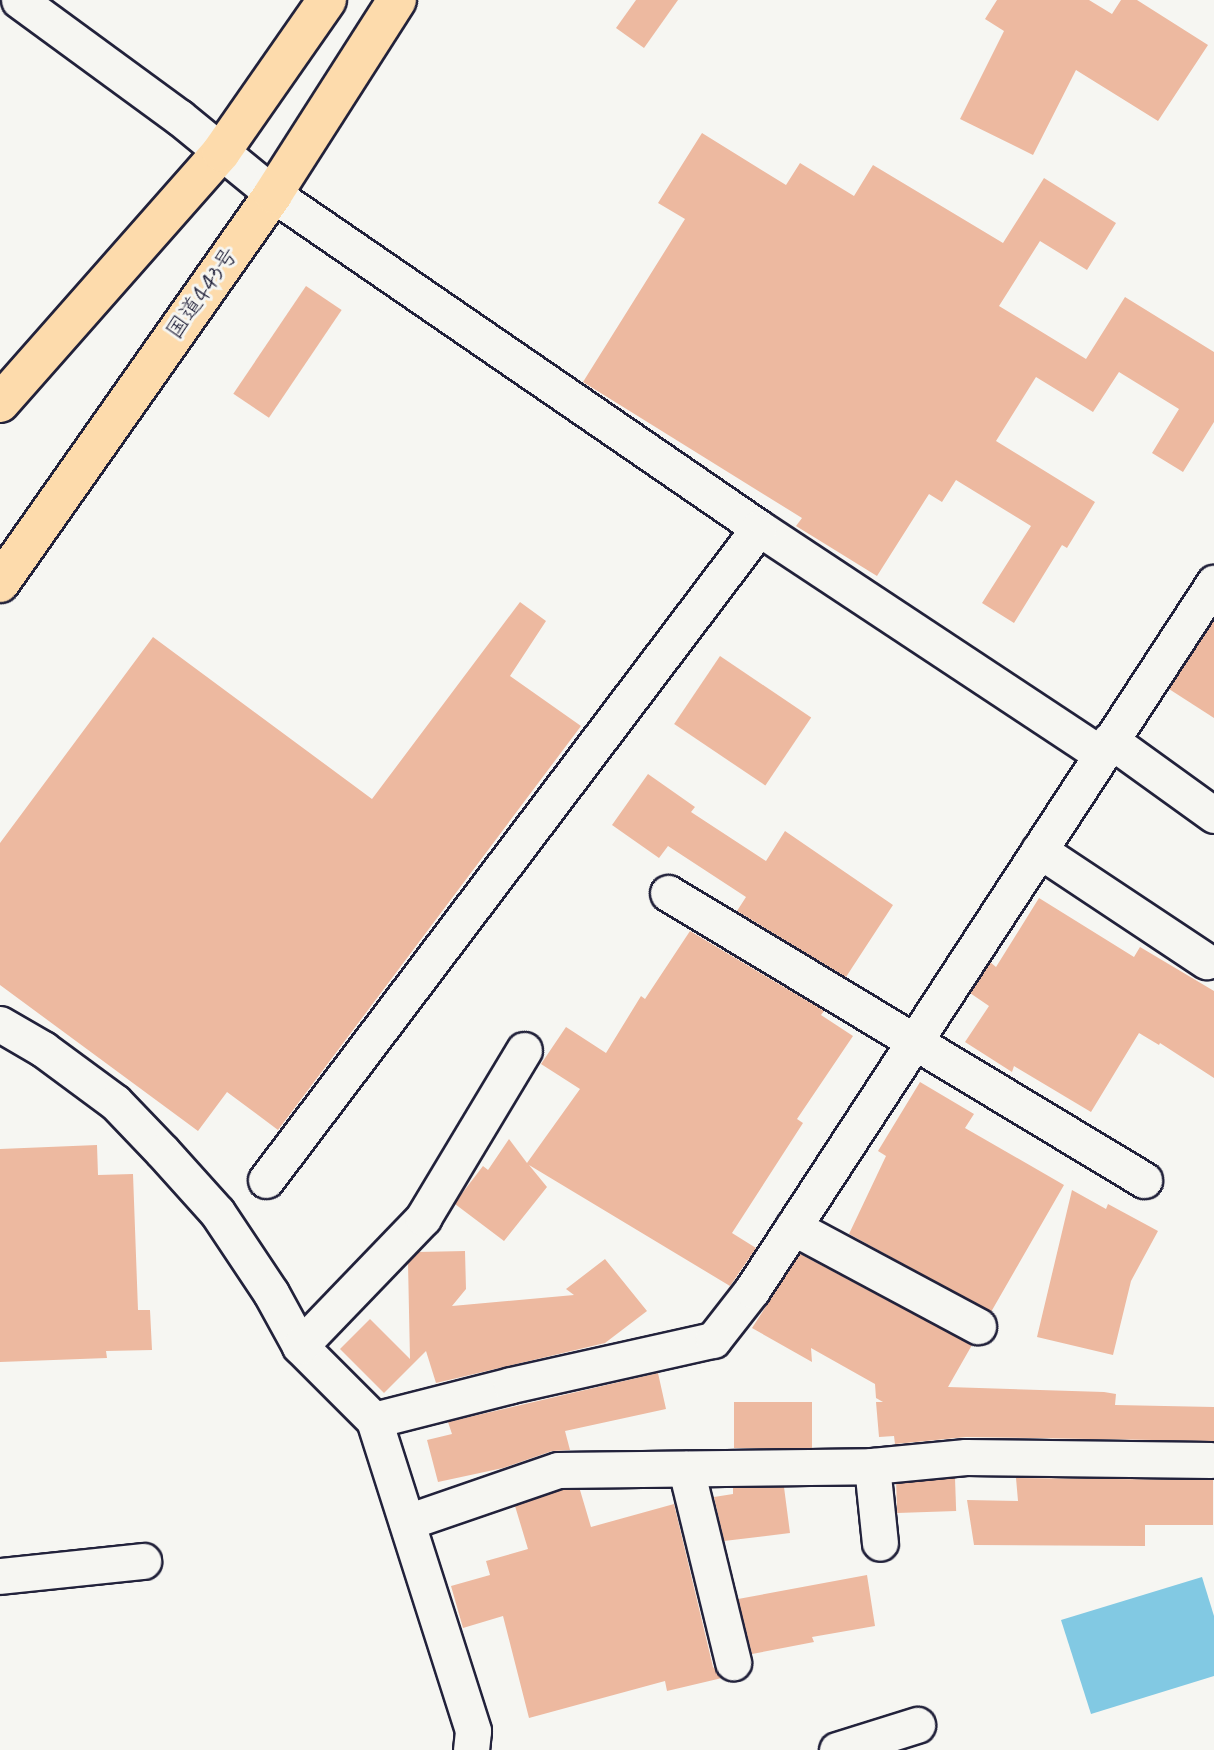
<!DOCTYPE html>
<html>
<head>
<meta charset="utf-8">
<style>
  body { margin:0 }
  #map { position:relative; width:1214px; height:1750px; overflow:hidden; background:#f6f6f2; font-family:Mynerve,"Klee One",sans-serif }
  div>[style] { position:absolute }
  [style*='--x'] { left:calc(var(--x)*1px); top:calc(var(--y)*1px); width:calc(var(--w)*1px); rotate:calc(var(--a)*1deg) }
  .water>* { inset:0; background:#82c9e3 }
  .building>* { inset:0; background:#edb9a0; transform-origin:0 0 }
  .roads { filter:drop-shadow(2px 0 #22223b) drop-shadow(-2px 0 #22223b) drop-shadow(0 2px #22223b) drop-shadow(0 -2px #22223b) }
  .minor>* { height:35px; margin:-17.5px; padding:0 17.5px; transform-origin:17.5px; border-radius:17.5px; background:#f6f6f2 }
  .trunk>* { height:38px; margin:-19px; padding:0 19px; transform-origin:19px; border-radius:19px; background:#fddbac }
  span { translate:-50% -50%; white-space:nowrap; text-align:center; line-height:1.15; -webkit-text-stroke:6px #f6f6f2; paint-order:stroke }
  .street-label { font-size:23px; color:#22223b }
</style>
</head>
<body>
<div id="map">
  <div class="water">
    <i style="clip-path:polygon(1202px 1577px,1214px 1616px,1214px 1676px,1091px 1714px,1061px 1620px)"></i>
  </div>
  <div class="building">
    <i style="clip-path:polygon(636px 0,678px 0,644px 48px,616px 28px)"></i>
    <i style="clip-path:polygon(997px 0,1089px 0,1112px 14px,1121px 0,1137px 0,1208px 45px,1158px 121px,1076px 70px,1033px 155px,960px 119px,1004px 31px,985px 19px)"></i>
    <i style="clip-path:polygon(702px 133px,786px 185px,800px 163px,854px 196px,873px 165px,1003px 243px,1044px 178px,1116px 223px,1087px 270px,1040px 241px,999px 306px,1086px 359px,1125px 297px,1214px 352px,1214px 422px,1183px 472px,1152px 453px,1179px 409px,1119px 372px,1093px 412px,1036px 377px,996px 441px,1095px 502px,1067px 548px,1062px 545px,1014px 623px,982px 603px,1031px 526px,956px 480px,942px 502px,929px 494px,877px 576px,796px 526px,802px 518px,583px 382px,685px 219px,658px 203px)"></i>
    <i style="left:306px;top:286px;width:43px;height:130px;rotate:34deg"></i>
    <i style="clip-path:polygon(520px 602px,546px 621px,510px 676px,581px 726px,278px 1130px,227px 1092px,198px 1131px,0 985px,0 843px,153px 637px,372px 799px)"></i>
    <i style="clip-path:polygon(1214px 620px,1214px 718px,1169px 689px)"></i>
    <i style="left:720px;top:656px;width:110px;height:82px;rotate:34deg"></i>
    <i style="clip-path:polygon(648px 774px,695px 807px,691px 812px,766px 861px,785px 831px,893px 905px,846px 977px,737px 911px,746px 897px,668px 846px,659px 858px,612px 825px)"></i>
    <i style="clip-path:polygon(1039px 898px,1134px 957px,1140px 947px,1214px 991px,1214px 1078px,1160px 1043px,1159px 1045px,1139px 1033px,1091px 1112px,1014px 1066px,1012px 1072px,965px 1042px,989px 1006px,970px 993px,990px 962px,996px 967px)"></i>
    <i style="clip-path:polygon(690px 931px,824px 1011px,821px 1015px,853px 1036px,797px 1119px,803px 1123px,732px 1233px,756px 1248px,730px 1286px,529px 1165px,547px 1187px,504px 1241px,455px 1204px,460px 1196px,483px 1166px,488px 1170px,509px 1139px,527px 1163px,580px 1089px,541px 1064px,566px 1027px,606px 1053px,641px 996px,645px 999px)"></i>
    <i style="clip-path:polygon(920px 1082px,974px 1114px,965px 1128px,1064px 1185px,991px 1312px,849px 1234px,886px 1156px,878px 1151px)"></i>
    <i style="clip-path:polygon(97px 1145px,98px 1175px,133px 1174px,138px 1310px,150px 1310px,152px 1350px,106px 1351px,107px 1358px,0 1362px,0 1149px)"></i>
    <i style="clip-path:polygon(1072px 1190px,1106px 1209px,1108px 1204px,1158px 1231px,1131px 1281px,1113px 1355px,1037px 1337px)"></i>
    <i style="clip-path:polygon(465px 1251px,466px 1289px,452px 1306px,574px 1295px,566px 1289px,605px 1259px,647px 1311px,605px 1343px,436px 1383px,426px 1351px,384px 1393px,340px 1349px,370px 1319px,410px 1359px,408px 1263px,418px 1252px)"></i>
    <i style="clip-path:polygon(800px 1254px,972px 1345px,948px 1387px,1104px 1392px,1116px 1394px,1115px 1405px,1214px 1407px,1214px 1441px,966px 1437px,895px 1444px,894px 1436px,879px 1437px,876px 1402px,883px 1402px,876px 1398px,875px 1384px,811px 1348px,812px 1362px,752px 1328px)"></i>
    <i style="clip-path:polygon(658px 1373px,666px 1409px,565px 1431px,570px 1450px,552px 1451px,503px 1468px,438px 1482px,427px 1440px,452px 1434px,448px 1422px)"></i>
    <i style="left:734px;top:1402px;width:78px;height:46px"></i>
    <i style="left:955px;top:1478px;width:33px;height:59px;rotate:88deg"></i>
    <i style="clip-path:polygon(1016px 1478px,1213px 1480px,1213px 1525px,1145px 1525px,1145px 1546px,974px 1545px,967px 1500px,1018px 1501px)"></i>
    <i style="clip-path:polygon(784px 1487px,790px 1533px,724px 1541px,714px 1497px,733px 1494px,733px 1488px)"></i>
    <i style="clip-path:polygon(561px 1490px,580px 1490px,591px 1527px,674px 1504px,713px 1667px,722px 1678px,667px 1691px,665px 1681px,529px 1718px,503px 1616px,463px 1628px,451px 1586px,490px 1575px,486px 1561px,528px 1549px,515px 1506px)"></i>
    <i style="clip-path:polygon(867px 1575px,875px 1626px,812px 1637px,814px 1642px,752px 1654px,738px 1599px)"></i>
  </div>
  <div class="roads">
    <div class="minor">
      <i style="--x:19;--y:0;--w:198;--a:36.2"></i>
      <i style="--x:179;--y:117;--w:122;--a:39.3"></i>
      <i style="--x:273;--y:194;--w:590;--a:34.5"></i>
      <i style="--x:759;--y:528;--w:410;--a:33.5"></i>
      <i style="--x:1110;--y:740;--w:128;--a:35.8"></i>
      <i style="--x:1039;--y:850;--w:201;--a:33.6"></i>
      <i style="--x:668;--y:893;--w:556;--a:31.09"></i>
      <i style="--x:0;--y:1024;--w:50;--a:30.2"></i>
      <i style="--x:43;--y:1049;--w:89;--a:36.4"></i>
      <i style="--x:115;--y:1102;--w:68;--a:46.2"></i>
      <i style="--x:162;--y:1151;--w:82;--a:48"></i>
      <i style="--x:217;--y:1212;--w:97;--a:56.3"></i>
      <i style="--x:271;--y:1293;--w:60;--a:61.3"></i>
      <i style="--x:300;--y:1346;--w:105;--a:45"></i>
      <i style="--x:374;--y:1420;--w:326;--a:72.3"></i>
      <i style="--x:473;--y:1731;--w:19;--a:96"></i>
      <i style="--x:266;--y:1180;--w:817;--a:-52.91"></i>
      <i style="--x:793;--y:1227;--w:210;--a:28.2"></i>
      <i style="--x:300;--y:1346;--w:178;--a:-46.1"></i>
      <i style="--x:423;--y:1218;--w:196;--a:-59"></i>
      <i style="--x:374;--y:1420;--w:141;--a:-14.3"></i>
      <i style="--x:511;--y:1385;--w:207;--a:-12.6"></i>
      <i style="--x:713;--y:1340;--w:63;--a:-52"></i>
      <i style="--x:752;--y:1290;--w:845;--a:-56.84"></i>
      <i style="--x:872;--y:1466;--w:77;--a:84.1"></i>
      <i style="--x:686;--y:1469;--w:199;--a:76.3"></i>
      <i style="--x:407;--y:1522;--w:160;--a:-19"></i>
      <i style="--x:558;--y:1470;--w:314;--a:-0.7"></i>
      <i style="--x:872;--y:1466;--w:94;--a:-5.5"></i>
      <i style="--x:966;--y:1457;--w:245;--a:0.7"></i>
      <i style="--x:0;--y:1576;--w:144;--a:-6"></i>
      <i style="--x:837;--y:1750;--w:84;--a:-17.4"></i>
    </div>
    <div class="trunk">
      <i style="--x:0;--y:403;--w:334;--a:-48.6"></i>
      <i style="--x:221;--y:152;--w:185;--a:-55.1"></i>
      <i style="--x:0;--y:583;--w:475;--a:-54.9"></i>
      <i style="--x:273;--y:194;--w:230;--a:-57.4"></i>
    </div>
  </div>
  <div class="street-label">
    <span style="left:203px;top:294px;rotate:-55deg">国道443号</span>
  </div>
</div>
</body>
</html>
